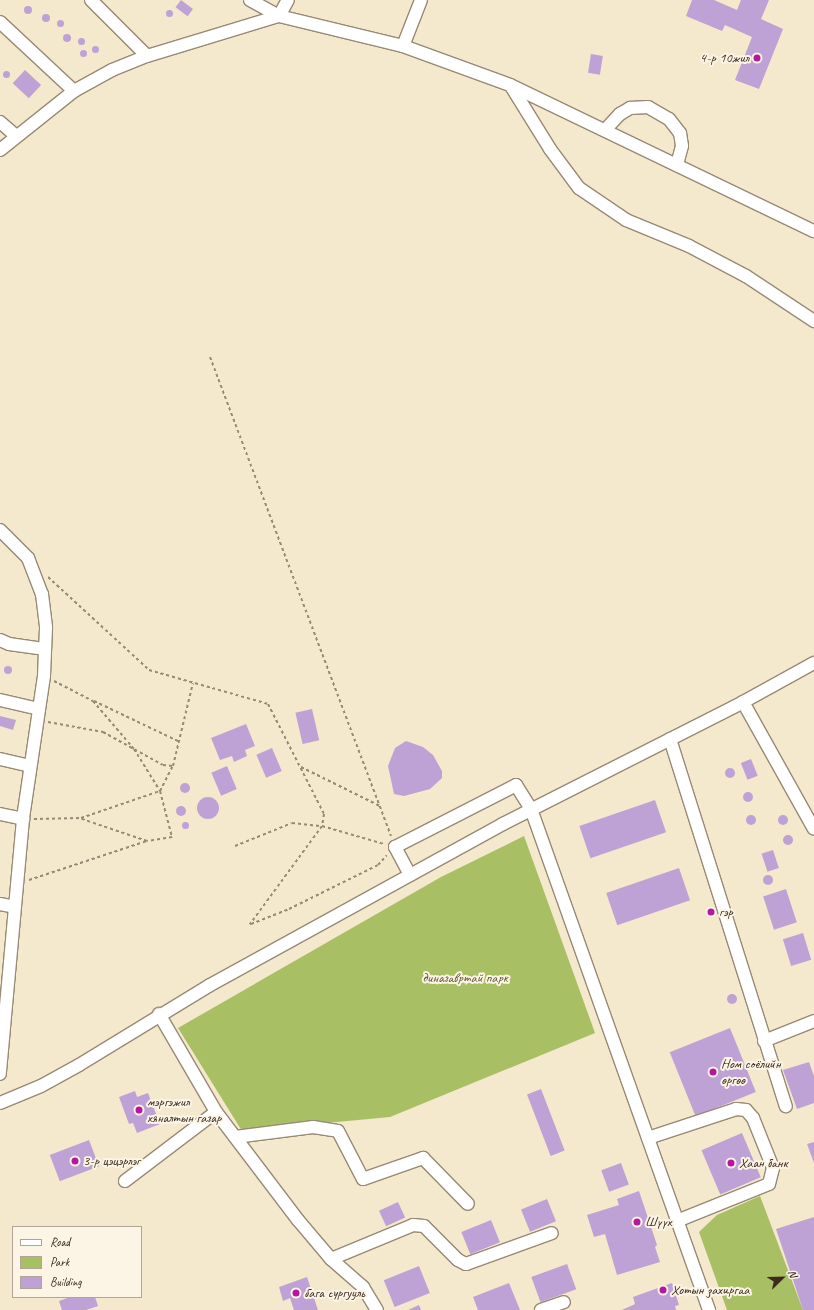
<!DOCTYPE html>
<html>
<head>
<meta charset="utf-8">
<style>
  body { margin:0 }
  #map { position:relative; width:814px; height:1310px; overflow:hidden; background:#f4e8cd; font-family:Caveat,sans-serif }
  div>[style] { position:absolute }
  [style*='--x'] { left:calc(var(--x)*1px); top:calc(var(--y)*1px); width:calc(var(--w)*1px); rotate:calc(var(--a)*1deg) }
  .green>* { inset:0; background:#a9bf63 }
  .building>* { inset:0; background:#bea2d5; transform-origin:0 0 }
  .round { border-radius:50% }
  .path>* { height:2px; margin-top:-1px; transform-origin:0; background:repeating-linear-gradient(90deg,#988976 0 3px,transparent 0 6px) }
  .roads { filter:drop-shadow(1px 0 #988976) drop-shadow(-1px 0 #988976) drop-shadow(0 1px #988976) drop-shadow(0 -1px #988976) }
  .minor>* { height:12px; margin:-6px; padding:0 6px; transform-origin:6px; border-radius:6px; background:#fff }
  .dots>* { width:11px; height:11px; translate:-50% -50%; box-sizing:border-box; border:2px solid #fcf5e5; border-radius:50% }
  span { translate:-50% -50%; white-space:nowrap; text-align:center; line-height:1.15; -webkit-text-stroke:4px #fcf5e5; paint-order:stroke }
  .poi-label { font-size:14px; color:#3b2a1e }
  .right { translate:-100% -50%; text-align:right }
  .left { translate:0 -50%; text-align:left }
  .park-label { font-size:14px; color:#5c5733 }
  .legend { position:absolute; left:12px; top:1226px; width:130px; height:72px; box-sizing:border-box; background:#fcf5e5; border:1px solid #afa495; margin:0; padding:5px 7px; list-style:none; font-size:12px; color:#3b2a1e }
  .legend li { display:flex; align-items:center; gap:8px; height:20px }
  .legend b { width:20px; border:1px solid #afa495 }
  .north { position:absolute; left:762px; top:1258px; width:40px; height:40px; -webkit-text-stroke:3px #fcf5e5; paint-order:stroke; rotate:67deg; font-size:11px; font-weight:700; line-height:16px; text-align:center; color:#3b2a1e }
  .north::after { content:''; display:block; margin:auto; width:14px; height:18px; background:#3b2a1e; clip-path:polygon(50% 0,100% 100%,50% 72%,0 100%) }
</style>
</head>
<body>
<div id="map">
  <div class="green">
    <i style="clip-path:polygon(524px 836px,595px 1033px,390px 1117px,242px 1131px,178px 1028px,441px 877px)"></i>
    <i style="clip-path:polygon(760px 1196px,803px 1310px,727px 1310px,699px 1232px,717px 1215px)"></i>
  </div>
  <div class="building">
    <i style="left:181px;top:0;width:15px;height:9px;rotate:37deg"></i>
    <i style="clip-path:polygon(692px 0,714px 0,737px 10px,741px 0,769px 0,761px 19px,783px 29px,759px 89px,735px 80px,752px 37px,725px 25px,722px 31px,686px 16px)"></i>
    <i class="round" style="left:24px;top:6px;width:8px;height:8px"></i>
    <i class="round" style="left:165.5px;top:9.5px;width:7px;height:7px"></i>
    <i class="round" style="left:42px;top:14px;width:8px;height:8px"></i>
    <i class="round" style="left:56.5px;top:19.5px;width:7px;height:7px"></i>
    <i class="round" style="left:63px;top:34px;width:8px;height:8px"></i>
    <i class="round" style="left:77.5px;top:37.5px;width:7px;height:7px"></i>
    <i class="round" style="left:91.5px;top:45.5px;width:7px;height:7px"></i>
    <i class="round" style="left:79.5px;top:49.5px;width:7px;height:7px"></i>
    <i style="left:591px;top:54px;width:12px;height:19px;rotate:9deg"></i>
    <i style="left:25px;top:70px;width:22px;height:18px;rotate:43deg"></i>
    <i class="round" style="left:2.5px;top:70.5px;width:7px;height:7px"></i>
    <i class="round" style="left:4px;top:666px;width:8px;height:8px"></i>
    <i style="left:312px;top:709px;width:32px;height:17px;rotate:77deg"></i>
    <i style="clip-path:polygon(0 716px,16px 720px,13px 730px,0 726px)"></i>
    <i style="clip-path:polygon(246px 724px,255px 746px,245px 750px,247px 756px,234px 762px,232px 756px,220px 760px,211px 738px)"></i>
    <i style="clip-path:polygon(406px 741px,423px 747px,433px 755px,442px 771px,442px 778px,430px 789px,404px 796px,394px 794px,388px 766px,395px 748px)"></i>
    <i style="left:272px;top:748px;width:25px;height:17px;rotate:67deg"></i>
    <i style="left:751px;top:759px;width:18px;height:11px;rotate:68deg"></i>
    <i style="left:227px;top:766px;width:25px;height:17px;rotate:67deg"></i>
    <i class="round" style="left:725px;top:768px;width:10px;height:10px"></i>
    <i class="round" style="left:180px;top:783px;width:10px;height:10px"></i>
    <i class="round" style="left:743px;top:792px;width:10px;height:10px"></i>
    <i class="round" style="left:197px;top:797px;width:22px;height:22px"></i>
    <i style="left:655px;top:800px;width:34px;height:80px;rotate:71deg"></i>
    <i class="round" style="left:176px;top:806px;width:10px;height:10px"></i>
    <i class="round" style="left:778px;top:815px;width:10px;height:10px"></i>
    <i class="round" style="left:746px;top:815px;width:10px;height:10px"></i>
    <i class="round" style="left:181.5px;top:821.5px;width:7px;height:7px"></i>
    <i class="round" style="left:783px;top:835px;width:10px;height:10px"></i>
    <i style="left:773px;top:850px;width:19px;height:12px;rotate:72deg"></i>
    <i style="left:679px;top:868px;width:34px;height:77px;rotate:71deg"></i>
    <i class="round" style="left:763px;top:875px;width:10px;height:10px"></i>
    <i style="left:786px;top:889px;width:35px;height:24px;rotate:72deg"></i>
    <i class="round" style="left:706px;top:907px;width:10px;height:10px"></i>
    <i style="left:803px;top:933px;width:28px;height:21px;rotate:73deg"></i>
    <i class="round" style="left:727px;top:994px;width:10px;height:10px"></i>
    <i style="left:730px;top:1028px;width:69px;height:65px;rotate:68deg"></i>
    <i style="clip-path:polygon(809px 1062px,814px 1076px,814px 1103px,797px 1109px,783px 1070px)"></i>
    <i style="left:541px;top:1089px;width:66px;height:15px;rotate:69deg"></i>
    <i style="clip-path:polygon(135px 1091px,137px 1097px,148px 1093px,160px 1124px,137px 1133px,133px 1123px,129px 1124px,119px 1097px)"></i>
    <i style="left:742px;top:1133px;width:48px;height:44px;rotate:67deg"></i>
    <i style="left:89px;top:1140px;width:28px;height:42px;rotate:69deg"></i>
    <i style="clip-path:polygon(814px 1142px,814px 1163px,807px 1144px)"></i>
    <i style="left:621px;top:1163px;width:23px;height:21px;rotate:70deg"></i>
    <i style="clip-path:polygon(639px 1191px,657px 1245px,655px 1247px,660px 1262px,617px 1275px,605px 1234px,594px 1237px,587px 1215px,619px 1205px,617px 1199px)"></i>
    <i style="left:547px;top:1199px;width:24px;height:28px;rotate:68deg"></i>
    <i style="left:398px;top:1202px;width:17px;height:21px;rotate:65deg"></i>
    <i style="clip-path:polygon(814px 1217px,814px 1310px,803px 1310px,776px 1229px)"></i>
    <i style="left:491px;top:1220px;width:24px;height:32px;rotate:68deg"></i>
    <i style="left:567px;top:1264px;width:27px;height:38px;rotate:70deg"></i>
    <i style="left:419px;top:1266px;width:29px;height:38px;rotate:68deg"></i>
    <i style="clip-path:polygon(307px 1277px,318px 1310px,294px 1310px,290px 1298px,283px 1301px,279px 1287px)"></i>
    <i style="clip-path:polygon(509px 1283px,520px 1310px,478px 1310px,473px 1297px)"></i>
    <i style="clip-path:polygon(672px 1283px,679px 1305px,675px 1306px,676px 1310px,622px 1310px,635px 1304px,633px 1297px)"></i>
    <i style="clip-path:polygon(70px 1297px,95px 1297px,98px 1306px,86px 1310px,62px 1310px,59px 1301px)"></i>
    <i style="clip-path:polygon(419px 1305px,421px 1310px,408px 1310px)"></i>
  </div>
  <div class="path">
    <i style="--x:210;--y:357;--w:512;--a:69.3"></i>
    <i style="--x:48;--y:577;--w:137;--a:42.6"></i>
    <i style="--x:149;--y:670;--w:124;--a:15.9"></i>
    <i style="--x:268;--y:704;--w:123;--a:63"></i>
    <i style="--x:324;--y:814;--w:12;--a:99"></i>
    <i style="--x:322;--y:826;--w:122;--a:126.3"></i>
    <i style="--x:54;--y:681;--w:44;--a:27.1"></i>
    <i style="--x:93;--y:701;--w:63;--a:49.5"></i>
    <i style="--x:134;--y:749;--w:49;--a:58.2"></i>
    <i style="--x:160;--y:791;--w:48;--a:75.4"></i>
    <i style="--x:172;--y:837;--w:25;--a:171"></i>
    <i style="--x:94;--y:701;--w:95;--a:25.5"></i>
    <i style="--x:48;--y:722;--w:56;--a:10.3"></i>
    <i style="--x:103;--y:732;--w:68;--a:28.8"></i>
    <i style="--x:163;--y:765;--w:10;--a:6"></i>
    <i style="--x:301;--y:767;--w:88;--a:26.3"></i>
    <i style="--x:34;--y:819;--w:47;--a:-1.2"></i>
    <i style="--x:81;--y:818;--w:83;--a:-18.9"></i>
    <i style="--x:160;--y:791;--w:28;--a:-63"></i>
    <i style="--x:173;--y:766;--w:85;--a:-76.5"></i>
    <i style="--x:235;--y:846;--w:61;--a:-22"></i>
    <i style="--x:292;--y:823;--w:30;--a:6"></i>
    <i style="--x:322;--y:826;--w:65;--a:16.2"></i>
    <i style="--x:29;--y:880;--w:124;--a:-18.3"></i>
    <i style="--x:147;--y:841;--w:69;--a:-161.3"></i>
    <i style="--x:251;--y:924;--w:41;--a:-21.5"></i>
    <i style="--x:289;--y:909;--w:99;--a:-26.3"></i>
    <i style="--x:378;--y:865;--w:13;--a:-48"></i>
  </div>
  <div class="roads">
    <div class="minor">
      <i style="--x:91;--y:0;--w:79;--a:45"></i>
      <i style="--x:250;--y:0;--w:33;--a:29"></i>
      <i style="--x:279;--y:16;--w:128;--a:13.6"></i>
      <i style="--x:403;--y:46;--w:114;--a:20"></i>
      <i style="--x:510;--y:85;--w:337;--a:25.7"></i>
      <i style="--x:0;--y:22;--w:101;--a:43"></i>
      <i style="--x:403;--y:46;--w:49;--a:-68.6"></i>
      <i style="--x:511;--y:86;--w:74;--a:58.2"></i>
      <i style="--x:550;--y:149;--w:49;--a:53.4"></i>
      <i style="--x:579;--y:188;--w:57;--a:34.2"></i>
      <i style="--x:626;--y:220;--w:68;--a:22.4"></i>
      <i style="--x:689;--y:246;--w:64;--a:27.8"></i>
      <i style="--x:746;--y:276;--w:82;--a:33.5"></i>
      <i style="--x:0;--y:122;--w:21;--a:41"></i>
      <i style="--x:605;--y:130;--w:22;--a:-47"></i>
      <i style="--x:620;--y:114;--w:12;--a:-31"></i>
      <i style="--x:630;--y:108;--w:18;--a:-3"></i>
      <i style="--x:648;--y:107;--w:24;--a:30"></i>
      <i style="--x:669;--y:119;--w:18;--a:52"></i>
      <i style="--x:680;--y:133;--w:13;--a:81"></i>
      <i style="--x:682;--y:146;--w:20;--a:105"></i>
      <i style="--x:0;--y:150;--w:95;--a:-38.6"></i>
      <i style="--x:74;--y:91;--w:43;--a:-28.9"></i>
      <i style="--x:112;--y:70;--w:38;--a:-22"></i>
      <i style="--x:147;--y:56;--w:138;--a:-16.9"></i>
      <i style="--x:279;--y:16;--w:18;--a:-61"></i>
      <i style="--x:0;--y:530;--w:40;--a:45"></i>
      <i style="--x:28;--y:558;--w:39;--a:69"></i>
      <i style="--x:42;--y:594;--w:34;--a:83"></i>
      <i style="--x:46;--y:628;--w:48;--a:92.4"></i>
      <i style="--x:44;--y:676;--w:145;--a:98.4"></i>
      <i style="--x:23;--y:819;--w:256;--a:95.2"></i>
      <i style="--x:0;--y:640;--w:10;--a:24"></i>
      <i style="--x:9;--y:644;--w:35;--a:8"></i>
      <i style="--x:0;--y:700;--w:40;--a:13"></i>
      <i style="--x:743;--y:702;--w:145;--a:60.8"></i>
      <i style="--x:670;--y:739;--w:385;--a:72.5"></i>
      <i style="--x:0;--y:759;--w:31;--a:13"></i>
      <i style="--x:0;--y:814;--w:24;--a:12"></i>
      <i style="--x:410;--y:875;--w:32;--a:-118"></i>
      <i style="--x:395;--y:847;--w:136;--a:-27.1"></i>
      <i style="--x:516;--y:785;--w:28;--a:58"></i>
      <i style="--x:531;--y:809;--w:532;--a:70.44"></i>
      <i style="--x:0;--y:904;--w:15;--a:11"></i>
      <i style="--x:159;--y:1014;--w:113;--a:59.8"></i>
      <i style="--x:216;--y:1112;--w:136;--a:52.8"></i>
      <i style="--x:298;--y:1220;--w:51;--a:49.8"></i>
      <i style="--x:331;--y:1259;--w:43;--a:41.2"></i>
      <i style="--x:363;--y:1287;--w:27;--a:59"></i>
      <i style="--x:764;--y:1041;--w:54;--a:-21.8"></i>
      <i style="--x:0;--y:1103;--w:44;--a:-22.5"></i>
      <i style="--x:41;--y:1086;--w:43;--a:-28.9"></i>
      <i style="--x:79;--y:1065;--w:153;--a:-31.4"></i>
      <i style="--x:210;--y:985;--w:334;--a:-28.8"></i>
      <i style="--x:503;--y:824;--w:269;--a:-26.9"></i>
      <i style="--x:743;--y:702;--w:81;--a:-28.8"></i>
      <i style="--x:235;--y:1137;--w:79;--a:-7.3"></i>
      <i style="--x:313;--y:1127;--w:25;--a:9"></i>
      <i style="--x:338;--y:1131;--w:54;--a:62.5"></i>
      <i style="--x:363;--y:1179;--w:64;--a:-19.3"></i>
      <i style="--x:423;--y:1158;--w:64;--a:45.6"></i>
      <i style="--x:648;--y:1138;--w:93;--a:-18.2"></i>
      <i style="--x:736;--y:1109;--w:10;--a:6"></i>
      <i style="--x:746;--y:1110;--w:11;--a:49"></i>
      <i style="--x:753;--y:1118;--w:54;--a:68.2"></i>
      <i style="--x:773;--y:1168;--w:16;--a:104"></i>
      <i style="--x:769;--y:1184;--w:99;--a:158.1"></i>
      <i style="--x:125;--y:1181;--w:114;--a:-37.2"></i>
      <i style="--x:331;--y:1259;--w:89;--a:-22.5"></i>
      <i style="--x:413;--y:1225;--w:11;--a:5"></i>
      <i style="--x:424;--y:1226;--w:48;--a:45"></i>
      <i style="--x:458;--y:1260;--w:9;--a:27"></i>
      <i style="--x:466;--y:1264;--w:91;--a:-19.8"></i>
      <i style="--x:541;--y:1310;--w:24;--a:-19"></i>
    </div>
  </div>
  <div class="dots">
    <i style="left:757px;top:58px;background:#b5179e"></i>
    <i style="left:711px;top:912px;background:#b5179e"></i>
    <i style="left:713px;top:1072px;background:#b5179e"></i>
    <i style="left:139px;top:1110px;background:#b5179e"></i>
    <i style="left:75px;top:1161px;background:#b5179e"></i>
    <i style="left:731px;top:1163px;background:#b5179e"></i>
    <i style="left:637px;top:1222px;background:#b5179e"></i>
    <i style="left:663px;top:1290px;background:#b5179e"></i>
    <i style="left:296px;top:1293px;background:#b5179e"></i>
  </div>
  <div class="poi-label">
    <span class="right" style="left:749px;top:58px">4-р 10жил</span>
    <span class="left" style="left:719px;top:912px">гэр</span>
    <span class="left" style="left:721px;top:1072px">Ном соёлийн<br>өргөө</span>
    <span class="left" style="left:147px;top:1110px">мэргэжил<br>хяналтын газар</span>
    <span class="left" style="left:83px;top:1161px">3-р цэцэрлэг</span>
    <span class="left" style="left:739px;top:1163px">Хаан банк</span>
    <span class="left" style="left:645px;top:1222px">Шүүх</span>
    <span class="left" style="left:671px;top:1290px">Хотын захиргаа</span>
    <span class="left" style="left:304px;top:1293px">бага сургууль</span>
  </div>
  <div class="park-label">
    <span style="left:465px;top:978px">диназавртай парк</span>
  </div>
  <ul class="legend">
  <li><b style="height:5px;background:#fff"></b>Road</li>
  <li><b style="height:11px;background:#a9bf63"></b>Park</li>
  <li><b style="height:11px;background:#bea2d5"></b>Building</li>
  </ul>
  <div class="north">N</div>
</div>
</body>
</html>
